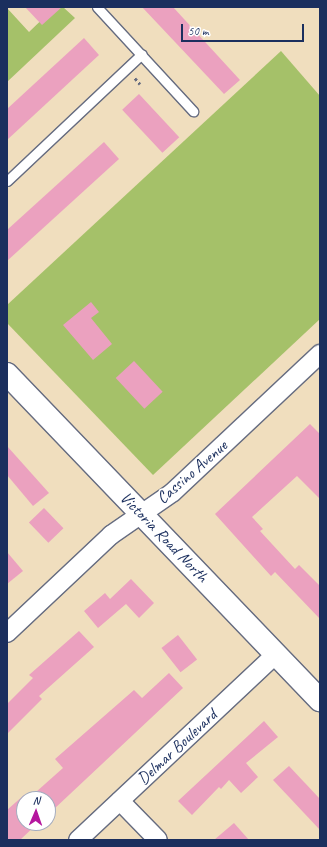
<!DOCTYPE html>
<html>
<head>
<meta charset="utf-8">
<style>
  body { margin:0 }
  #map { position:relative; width:327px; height:847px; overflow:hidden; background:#f0debe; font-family:Caveat,sans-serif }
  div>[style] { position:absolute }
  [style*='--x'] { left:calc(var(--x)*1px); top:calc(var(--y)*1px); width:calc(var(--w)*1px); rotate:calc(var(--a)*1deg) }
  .green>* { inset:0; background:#a5c169 }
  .building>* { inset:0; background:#eba1bf; transform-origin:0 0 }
  .path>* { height:2.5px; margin-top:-1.25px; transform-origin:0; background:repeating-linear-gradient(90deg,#666c80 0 3px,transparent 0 6px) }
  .roads { filter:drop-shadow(1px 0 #666c80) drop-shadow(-1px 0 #666c80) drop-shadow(0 1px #666c80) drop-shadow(0 -1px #666c80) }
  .service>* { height:9px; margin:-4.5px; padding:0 4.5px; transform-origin:4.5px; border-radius:4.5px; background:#fff }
  .minor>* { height:18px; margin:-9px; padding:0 9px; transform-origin:9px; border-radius:9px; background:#fff }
  .secondary>* { height:22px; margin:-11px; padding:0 11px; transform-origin:11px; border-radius:11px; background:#fff }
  span { translate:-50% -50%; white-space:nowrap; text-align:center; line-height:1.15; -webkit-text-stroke:3.5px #fff; paint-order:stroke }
  .street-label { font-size:17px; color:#1b2f5e }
  .frame { position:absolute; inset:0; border:8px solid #1b2f5e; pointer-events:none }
  .north { position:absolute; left:16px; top:791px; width:40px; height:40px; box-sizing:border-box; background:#fff; border:1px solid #a4acbf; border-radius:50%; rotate:2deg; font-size:11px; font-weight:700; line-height:16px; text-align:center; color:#1b2f5e }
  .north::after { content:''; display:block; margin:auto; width:14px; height:18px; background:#b5179e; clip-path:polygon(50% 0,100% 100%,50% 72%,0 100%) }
  .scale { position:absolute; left:181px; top:24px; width:123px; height:18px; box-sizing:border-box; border:2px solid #1b2f5e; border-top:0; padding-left:5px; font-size:12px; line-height:14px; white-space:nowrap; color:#1b2f5e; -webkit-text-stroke:3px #fff; paint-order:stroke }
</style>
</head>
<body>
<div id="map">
  <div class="green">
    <i style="clip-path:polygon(55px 7px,63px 7px,75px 18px,7px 82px,7px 8px,29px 32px)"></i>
    <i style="clip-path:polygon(281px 51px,320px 96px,320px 319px,153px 475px,7px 323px,7px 305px)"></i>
  </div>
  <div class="building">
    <i style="clip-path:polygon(25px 7px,62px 7px,42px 25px)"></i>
    <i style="clip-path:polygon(142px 7px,173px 7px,240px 80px,224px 94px)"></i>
    <i style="clip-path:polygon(84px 38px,99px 55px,7px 140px,7px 109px)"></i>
    <i style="left:139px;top:94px;width:59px;height:23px;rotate:47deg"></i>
    <i style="clip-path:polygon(104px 142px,119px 159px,7px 261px,7px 230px)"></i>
    <i style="clip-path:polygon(91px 302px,99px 312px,91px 318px,112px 344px,93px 360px,63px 325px)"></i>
    <i style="left:134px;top:361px;width:42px;height:25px;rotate:47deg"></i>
    <i style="clip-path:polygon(310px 424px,320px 434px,320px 499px,297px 476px,252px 517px,263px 529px,260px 531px,295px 569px,299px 565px,320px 586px,320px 619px,275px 572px,271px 576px,215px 514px)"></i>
    <i style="clip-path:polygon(7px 446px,49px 493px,33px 506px,7px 475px)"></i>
    <i style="left:44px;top:508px;width:28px;height:21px;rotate:46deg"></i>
    <i style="clip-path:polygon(7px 552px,23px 571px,7px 584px)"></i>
    <i style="clip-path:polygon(131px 579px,154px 603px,139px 618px,126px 604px,98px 628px,84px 611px,105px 593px,110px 599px)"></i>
    <i style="clip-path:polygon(79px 631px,94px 647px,39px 696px,42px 699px,7px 734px,7px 704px,33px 678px,29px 675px)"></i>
    <i style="left:178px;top:635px;width:31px;height:21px;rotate:52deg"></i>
    <i style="clip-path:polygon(169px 673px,183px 688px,53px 810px,48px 805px,48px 799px,43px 799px,36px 792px,63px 768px,55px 759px,134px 690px,142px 698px)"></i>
    <i style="clip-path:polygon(264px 721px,278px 737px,246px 763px,258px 777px,241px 793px,229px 780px,221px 789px,219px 787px,192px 815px,178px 801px)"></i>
    <i style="clip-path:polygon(289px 766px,320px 799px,320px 830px,273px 780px)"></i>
    <i style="clip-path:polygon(24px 795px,24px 823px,38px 823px,20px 840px,7px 840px,7px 810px)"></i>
    <i style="clip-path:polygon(234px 823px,249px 840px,214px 840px)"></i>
  </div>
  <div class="path">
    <i style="--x:135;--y:78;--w:8;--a:50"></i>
  </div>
  <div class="roads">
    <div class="service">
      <i style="--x:97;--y:7;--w:142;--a:47.3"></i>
      <i style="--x:7;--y:181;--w:185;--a:-43.3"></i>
    </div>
    <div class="minor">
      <i style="--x:7;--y:633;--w:143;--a:-43.3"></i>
      <i style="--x:111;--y:535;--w:75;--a:-34.7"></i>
      <i style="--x:173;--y:492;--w:202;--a:-43.2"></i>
      <i style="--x:120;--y:801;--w:54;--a:45.7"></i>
      <i style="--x:78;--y:840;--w:272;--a:-43.2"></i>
    </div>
    <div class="secondary">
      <i style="--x:7;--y:374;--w:452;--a:46.2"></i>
    </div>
  </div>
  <div class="street-label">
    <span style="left:192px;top:472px;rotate:-41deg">Cassino Avenue</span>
    <span style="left:164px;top:537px;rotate:46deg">Victoria Road North</span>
    <span style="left:177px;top:747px;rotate:-43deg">Delmar Boulevard</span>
  </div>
  <div class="frame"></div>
  <div class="north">N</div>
  <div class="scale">50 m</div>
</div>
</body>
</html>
